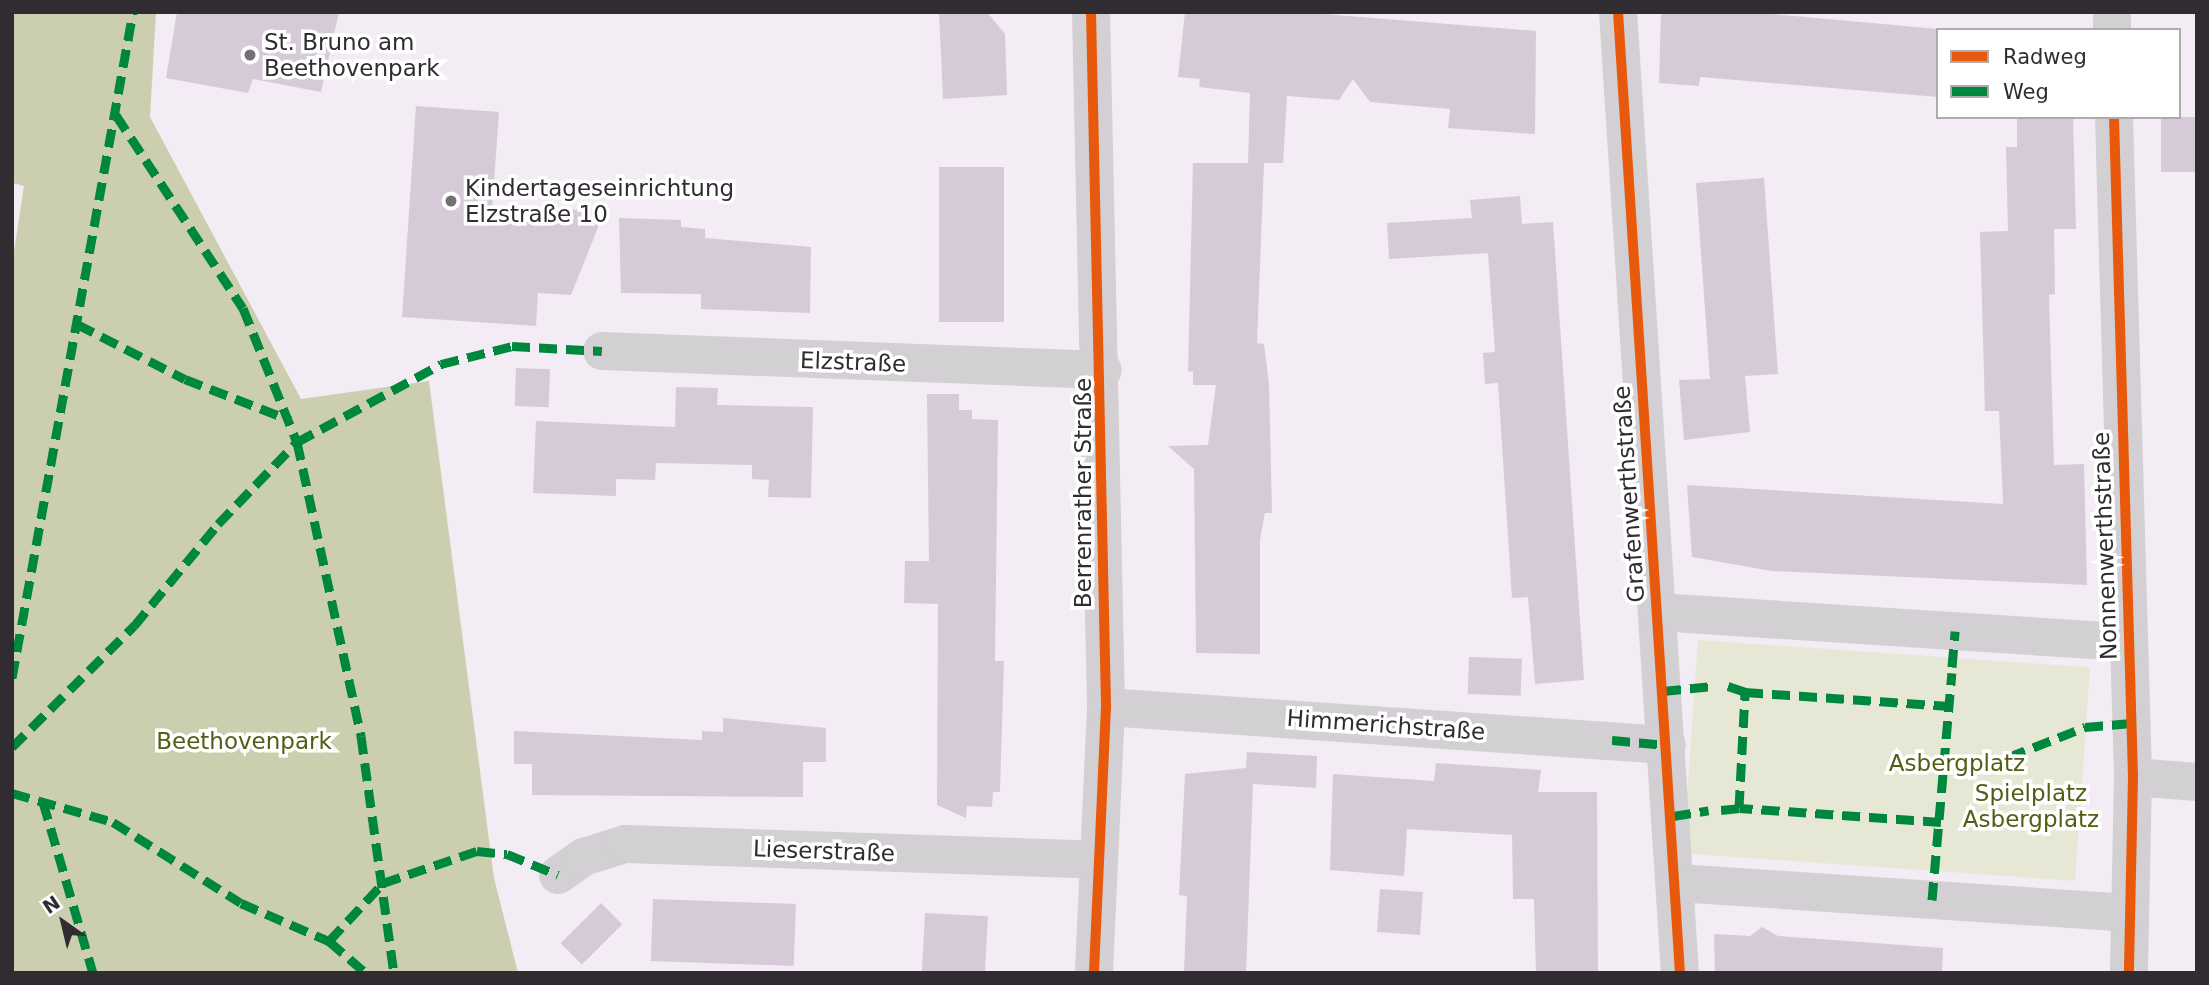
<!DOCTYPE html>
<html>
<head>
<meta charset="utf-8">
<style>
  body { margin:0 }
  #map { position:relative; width:2209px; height:985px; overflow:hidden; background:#f3ecf4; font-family:"DejaVu Sans",sans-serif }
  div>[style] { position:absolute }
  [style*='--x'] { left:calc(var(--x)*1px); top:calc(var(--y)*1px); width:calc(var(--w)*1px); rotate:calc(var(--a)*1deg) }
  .green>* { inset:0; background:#e6e8d5; transform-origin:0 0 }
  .forest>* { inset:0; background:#cbcfaf }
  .building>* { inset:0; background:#d6cad8; transform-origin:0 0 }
  .minor>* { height:38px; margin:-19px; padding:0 19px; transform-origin:19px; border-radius:19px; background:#d2d0d2 }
  .quiet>* { height:9px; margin-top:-4.5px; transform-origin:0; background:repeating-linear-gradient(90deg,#00873e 0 18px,transparent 0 27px) }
  .cycleway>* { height:10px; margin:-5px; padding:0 5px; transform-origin:5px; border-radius:5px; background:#e8590c }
  .dots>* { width:19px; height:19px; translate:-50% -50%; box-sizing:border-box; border:4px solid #fff; border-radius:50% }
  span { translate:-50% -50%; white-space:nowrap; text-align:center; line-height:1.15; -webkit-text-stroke:7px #fff; paint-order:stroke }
  .poi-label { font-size:23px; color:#302c31 }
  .left { translate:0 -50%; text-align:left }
  .street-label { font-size:23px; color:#302c31 }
  .park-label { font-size:23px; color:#535e15 }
  .frame { position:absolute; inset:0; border:14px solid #302c31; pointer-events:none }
  .legend { position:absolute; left:1936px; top:28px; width:245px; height:91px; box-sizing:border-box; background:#fff; border:2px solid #acabad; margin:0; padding:9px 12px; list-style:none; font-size:21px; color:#302c31 }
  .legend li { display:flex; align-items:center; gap:14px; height:35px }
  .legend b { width:35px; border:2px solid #acabad }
  .north { position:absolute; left:28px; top:887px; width:70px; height:70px; -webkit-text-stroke:5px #fff; paint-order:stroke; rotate:326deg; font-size:19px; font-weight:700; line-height:28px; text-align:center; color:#302c31 }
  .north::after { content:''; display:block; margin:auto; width:24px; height:32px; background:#302c31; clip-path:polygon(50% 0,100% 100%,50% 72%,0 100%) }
</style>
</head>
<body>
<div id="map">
  <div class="green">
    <i style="left:1698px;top:640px;width:393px;height:214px;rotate:4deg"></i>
  </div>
  <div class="forest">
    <i style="clip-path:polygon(12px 12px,156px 12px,150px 117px,301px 399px,429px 381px,494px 878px,518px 973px,12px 973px,12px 264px,24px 186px,12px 183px)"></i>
  </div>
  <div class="building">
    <i style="clip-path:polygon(177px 12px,339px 12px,321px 92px,253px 79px,248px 93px,166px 78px)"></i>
    <i style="clip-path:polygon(939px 12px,987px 12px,1005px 34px,1007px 95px,943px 99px)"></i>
    <i style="clip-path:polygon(1185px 12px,1299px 12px,1536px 31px,1535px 134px,1448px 128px,1450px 109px,1370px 102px,1353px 79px,1339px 100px,1287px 96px,1283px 163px,1248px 163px,1250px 93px,1199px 87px,1200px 79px,1178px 77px)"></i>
    <i style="clip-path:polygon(1661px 12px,1749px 12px,1938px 29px,1938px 97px,1700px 77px,1699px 86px,1659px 83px)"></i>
    <i style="clip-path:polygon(416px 106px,499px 112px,492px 209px,605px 210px,571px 295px,538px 293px,536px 326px,402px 317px)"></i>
    <i style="clip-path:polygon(2017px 117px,2073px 117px,2076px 229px,2054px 229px,2055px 294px,2049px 295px,2054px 465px,2084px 464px,2087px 585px,1772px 571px,1692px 557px,1687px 485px,2003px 504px,1999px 411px,1985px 411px,1980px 232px,2008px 231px,2006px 147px,2017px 147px)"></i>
    <i style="left:2161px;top:117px;width:36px;height:55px"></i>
    <i style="clip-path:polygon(1193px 163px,1264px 163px,1257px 343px,1264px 344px,1269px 384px,1272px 513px,1265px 513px,1260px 540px,1260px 654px,1196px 653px,1194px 469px,1168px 446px,1208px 445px,1216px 385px,1193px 385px,1193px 371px,1188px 372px)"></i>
    <i style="left:939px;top:167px;width:65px;height:155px"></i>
    <i style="clip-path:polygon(1764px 178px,1778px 374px,1745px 376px,1750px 432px,1684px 440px,1679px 380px,1710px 379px,1696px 183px)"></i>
    <i style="clip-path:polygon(1520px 196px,1522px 224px,1553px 222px,1584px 680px,1535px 684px,1528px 597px,1512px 598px,1498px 383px,1485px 384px,1483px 353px,1495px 352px,1488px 253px,1389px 259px,1387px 223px,1472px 218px,1470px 200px)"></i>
    <i style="clip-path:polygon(619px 218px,681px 220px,681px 227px,705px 229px,705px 238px,811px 247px,810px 313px,701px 309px,701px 294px,621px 293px)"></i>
    <i style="left:516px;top:368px;width:34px;height:38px;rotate:2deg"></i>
    <i style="clip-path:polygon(676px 387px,718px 388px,717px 405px,813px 407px,811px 498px,768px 497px,769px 480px,752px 479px,752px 465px,656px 463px,655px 480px,616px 479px,616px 496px,533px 493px,536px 421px,675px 427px)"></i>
    <i style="clip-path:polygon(927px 394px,959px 394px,959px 410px,972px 410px,972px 419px,998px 420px,995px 661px,1004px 661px,1000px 792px,993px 792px,992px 807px,967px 806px,966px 818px,937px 805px,938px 604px,904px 603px,905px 561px,929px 561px)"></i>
    <i style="left:1469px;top:657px;width:53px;height:37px;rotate:2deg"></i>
    <i style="clip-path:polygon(723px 718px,826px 728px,826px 762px,803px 762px,803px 797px,532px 795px,532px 764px,514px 764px,514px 731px,702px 740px,702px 731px,723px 732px)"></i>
    <i style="clip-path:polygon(1247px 752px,1317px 756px,1316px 788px,1253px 784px,1246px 973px,1184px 973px,1187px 896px,1179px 895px,1185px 774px,1246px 768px)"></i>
    <i style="clip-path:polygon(1436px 763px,1541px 770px,1538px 792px,1597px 792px,1598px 973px,1536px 973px,1534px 899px,1513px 899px,1512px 835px,1407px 829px,1404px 876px,1330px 870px,1333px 774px,1434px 781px)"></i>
    <i style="left:1380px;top:889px;width:43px;height:43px;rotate:4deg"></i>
    <i style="left:653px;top:899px;width:143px;height:62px;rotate:2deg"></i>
    <i style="left:601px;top:903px;width:30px;height:57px;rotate:45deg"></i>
    <i style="left:925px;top:913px;width:63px;height:60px;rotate:3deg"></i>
    <i style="clip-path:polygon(1762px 927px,1778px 936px,1943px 948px,1942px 973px,1715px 973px,1714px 934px,1750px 936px)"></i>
  </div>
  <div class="minor">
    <i style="--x:1091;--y:12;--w:695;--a:88.76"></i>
    <i style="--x:1106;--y:707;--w:266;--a:92.6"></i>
    <i style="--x:1618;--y:12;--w:963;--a:86.31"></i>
    <i style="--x:2112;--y:12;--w:18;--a:90"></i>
    <i style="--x:2114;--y:117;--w:660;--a:88.35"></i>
    <i style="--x:2133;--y:777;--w:196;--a:91.2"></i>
    <i style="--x:602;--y:351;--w:501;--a:2.17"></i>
    <i style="--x:1658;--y:612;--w:471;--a:3.7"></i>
    <i style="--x:1106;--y:707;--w:562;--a:3.88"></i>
    <i style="--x:2133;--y:777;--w:64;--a:4.5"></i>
    <i style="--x:558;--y:875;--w:32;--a:-35"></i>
    <i style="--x:584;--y:857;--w:43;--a:-17.6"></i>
    <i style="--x:625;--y:844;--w:472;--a:1.9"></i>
    <i style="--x:1678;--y:883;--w:451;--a:3.8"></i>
  </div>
  <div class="quiet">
    <i style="--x:116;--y:115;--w:231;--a:56.7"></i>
    <i style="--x:243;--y:308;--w:144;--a:68.1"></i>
    <i style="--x:297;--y:442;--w:301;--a:77.7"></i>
    <i style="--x:361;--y:736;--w:239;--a:82.1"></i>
    <i style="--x:77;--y:324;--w:121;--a:27"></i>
    <i style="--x:185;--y:379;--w:113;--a:21.3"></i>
    <i style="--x:1952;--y:667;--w:36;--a:-85"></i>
    <i style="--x:12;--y:678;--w:677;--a:-79.7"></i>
    <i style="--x:1728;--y:686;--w:18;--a:19"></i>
    <i style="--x:1663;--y:691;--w:50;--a:-5.7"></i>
    <i style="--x:1612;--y:740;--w:55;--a:5.2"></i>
    <i style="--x:12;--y:747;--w:172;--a:-44.8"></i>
    <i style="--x:134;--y:626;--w:132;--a:-50.5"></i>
    <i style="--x:218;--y:524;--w:114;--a:-46.1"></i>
    <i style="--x:297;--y:442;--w:164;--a:-28.4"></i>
    <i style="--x:441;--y:364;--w:73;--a:-14.2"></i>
    <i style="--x:512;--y:346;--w:90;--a:3.2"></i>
    <i style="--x:1945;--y:764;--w:26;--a:7"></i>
    <i style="--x:1983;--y:767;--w:110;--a:-21.4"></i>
    <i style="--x:2085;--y:727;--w:47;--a:-4.9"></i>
    <i style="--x:12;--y:793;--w:105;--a:16"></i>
    <i style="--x:113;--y:822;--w:151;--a:32.3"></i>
    <i style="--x:241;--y:903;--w:96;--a:23.4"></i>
    <i style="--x:329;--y:941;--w:49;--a:40.9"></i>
    <i style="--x:43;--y:802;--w:178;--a:73.7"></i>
    <i style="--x:1721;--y:810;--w:18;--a:-6"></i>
    <i style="--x:1673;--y:816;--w:36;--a:-9"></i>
    <i style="--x:1941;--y:822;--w:202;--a:-176"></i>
    <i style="--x:1739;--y:808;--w:116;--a:-87"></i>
    <i style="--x:1745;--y:692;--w:205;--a:3.9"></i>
    <i style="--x:1932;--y:900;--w:228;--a:-85"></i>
    <i style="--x:329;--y:941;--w:79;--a:-47"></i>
    <i style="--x:383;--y:883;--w:99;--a:-18.8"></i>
    <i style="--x:477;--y:851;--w:30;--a:6"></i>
    <i style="--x:507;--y:854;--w:55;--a:22.4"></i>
  </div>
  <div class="cycleway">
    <i style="--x:1091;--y:12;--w:695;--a:88.76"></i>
    <i style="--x:1106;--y:707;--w:266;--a:92.6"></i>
    <i style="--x:1618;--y:12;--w:963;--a:86.31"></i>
    <i style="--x:2114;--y:117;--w:660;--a:88.35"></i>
    <i style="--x:2133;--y:777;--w:196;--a:91.2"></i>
  </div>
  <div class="dots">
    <i style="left:250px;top:55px;background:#746f75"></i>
    <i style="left:451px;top:201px;background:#746f75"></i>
  </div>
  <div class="poi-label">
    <span class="left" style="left:264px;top:55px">St. Bruno am<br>Beethovenpark</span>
    <span class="left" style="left:465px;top:201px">Kindertageseinrichtung<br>Elzstraße 10</span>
  </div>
  <div class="street-label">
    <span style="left:853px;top:362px;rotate:2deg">Elzstraße</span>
    <span style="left:1083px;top:493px;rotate:-90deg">Berrenrather Straße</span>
    <span style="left:1629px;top:494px;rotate:-94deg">Grafenwerthstraße</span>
    <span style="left:2105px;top:546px;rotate:-92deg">Nonnenwerthstraße</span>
    <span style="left:1386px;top:725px;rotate:4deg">Himmerichstraße</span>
    <span style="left:824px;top:851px;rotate:2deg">Lieserstraße</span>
  </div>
  <div class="park-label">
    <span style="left:244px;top:741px">Beethovenpark</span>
    <span style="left:1957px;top:763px">Asbergplatz</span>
    <span style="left:2031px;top:806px">Spielplatz<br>Asbergplatz</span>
  </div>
  <div class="frame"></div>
  <ul class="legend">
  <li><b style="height:9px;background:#e8590c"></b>Radweg</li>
  <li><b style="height:9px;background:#00873e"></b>Weg</li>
  </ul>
  <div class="north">N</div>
</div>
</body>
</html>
